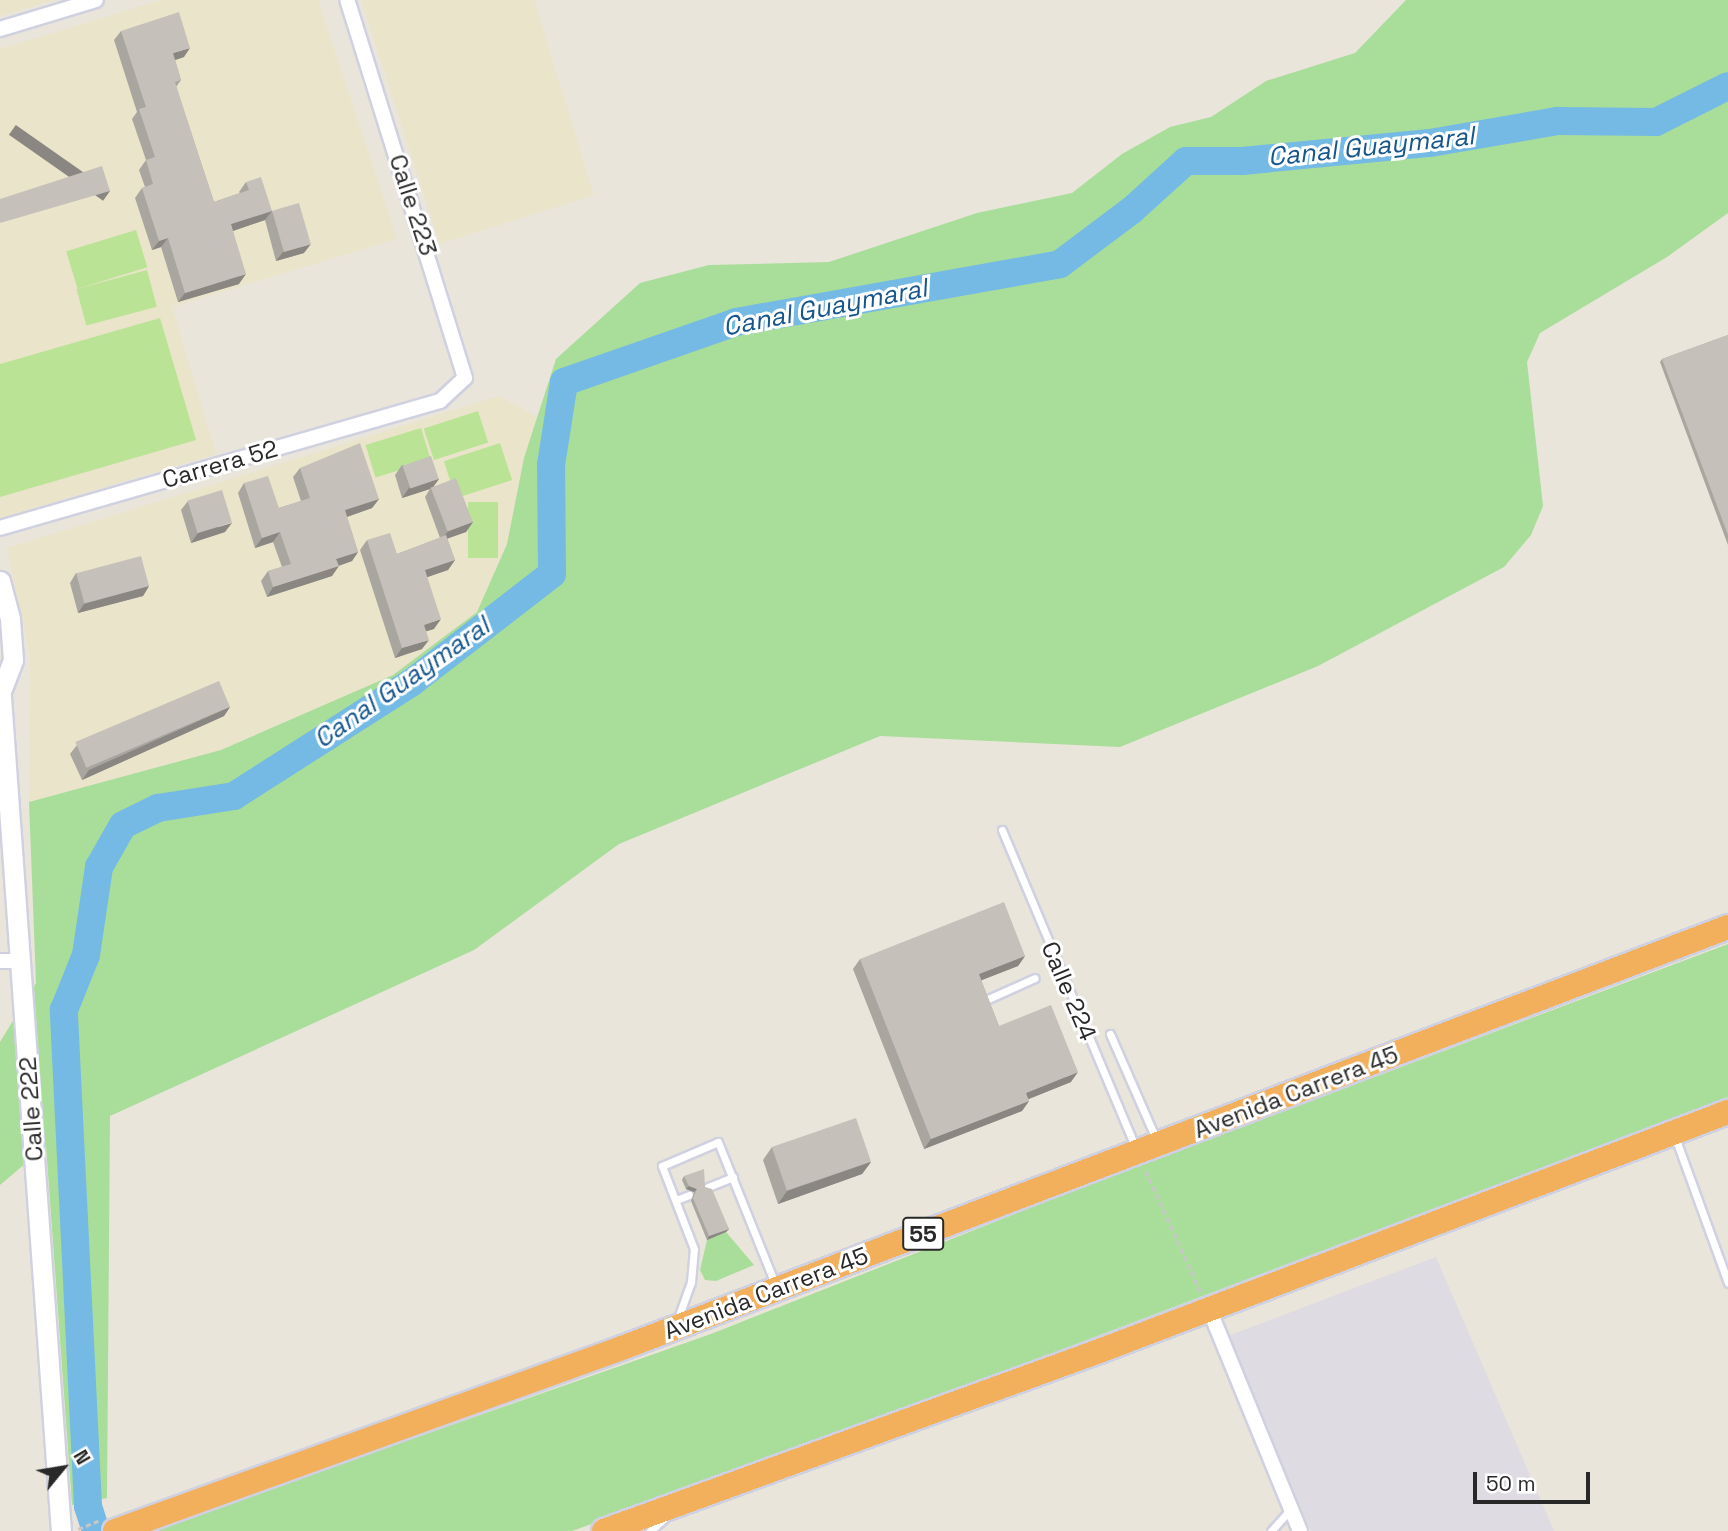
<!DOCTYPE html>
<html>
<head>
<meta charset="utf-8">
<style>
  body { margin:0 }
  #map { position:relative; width:1728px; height:1531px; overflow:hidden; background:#e9e5da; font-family:"Space Grotesk",sans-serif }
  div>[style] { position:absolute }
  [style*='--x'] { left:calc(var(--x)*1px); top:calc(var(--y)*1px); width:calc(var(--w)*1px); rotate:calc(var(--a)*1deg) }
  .industrial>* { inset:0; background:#dedbe2 }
  .education>* { inset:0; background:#eae4ca }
  .green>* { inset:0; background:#a9dd9a }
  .pitch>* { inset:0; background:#bae396; transform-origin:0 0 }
  .river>* { height:28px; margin:-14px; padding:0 14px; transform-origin:14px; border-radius:14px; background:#74bae5 }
  .path>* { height:2.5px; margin-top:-1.25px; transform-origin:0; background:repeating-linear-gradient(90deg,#c7c7c7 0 5px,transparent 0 8.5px) }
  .roads { filter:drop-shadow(2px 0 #d0d1e0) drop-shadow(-2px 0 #d0d1e0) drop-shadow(0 2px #d0d1e0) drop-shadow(0 -2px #d0d1e0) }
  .lane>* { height:7px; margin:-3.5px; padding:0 3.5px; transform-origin:3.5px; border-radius:3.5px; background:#fff }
  .street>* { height:14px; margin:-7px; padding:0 7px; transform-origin:7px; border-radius:7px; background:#fff }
  .secondary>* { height:19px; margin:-9.5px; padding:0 9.5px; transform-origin:9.5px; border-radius:9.5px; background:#fff }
  .highway>* { height:24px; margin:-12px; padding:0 12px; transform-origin:12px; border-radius:12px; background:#f2af5c }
  .wall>* { inset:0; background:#a9a6a0 }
  .shaded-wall>* { inset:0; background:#8a8782; transform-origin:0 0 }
  .building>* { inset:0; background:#c5c1ba; transform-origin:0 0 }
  span { translate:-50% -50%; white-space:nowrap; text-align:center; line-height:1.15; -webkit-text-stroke:6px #fff; paint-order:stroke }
  .shield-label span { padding:2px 5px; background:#fff; border:2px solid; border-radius:5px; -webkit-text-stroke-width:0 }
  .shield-label { font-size:23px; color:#282828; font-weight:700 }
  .street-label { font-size:24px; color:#282828 }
  .water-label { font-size:26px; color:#16568d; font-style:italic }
  .north { position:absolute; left:28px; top:1433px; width:70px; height:70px; -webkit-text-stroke:5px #fff; paint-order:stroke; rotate:60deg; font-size:19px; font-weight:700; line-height:28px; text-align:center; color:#282828 }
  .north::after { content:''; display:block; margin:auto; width:24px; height:32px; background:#282828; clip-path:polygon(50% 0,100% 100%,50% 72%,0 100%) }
  .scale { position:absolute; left:1473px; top:1472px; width:117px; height:32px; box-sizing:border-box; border:4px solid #282828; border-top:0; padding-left:9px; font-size:21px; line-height:24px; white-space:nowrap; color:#282828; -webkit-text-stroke:5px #fff; paint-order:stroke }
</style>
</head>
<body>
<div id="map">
  <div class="industrial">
    <i style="clip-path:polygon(1436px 1257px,1554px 1531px,1311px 1531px,1225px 1337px)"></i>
  </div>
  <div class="education">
    <i style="clip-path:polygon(0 0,55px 0,0 16px)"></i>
    <i style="clip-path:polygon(161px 0,318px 0,397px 239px,172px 307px,216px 454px,0 518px,0 49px)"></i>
    <i style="clip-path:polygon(361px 0,534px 0,594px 195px,440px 244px)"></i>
    <i style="clip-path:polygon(499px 396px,537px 417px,507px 544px,477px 612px,393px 675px,221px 750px,29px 802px,30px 656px,7px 548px)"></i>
  </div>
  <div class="green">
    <i style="clip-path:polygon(1406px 0,1728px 0,1728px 213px,1667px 257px,1540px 333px,1527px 362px,1543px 506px,1531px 535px,1504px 567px,1318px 666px,1120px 747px,880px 736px,619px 844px,474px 950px,110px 1116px,107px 1498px,72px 1505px,46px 1146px,0 1185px,0 1042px,36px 983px,29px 802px,221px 750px,393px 675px,477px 612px,507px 544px,524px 458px,556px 359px,640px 283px,709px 265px,829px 262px,977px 213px,1072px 193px,1122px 154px,1170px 127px,1211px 117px,1266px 81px,1355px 53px)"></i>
    <i style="clip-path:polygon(1728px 944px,1728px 1097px,751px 1467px,572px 1531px,149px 1531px,711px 1334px,1101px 1180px)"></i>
    <i style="clip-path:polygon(726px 1232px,754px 1265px,716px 1281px,705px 1280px,700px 1270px,707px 1240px)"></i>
  </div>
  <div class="pitch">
    <i style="left:136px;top:230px;width:39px;height:73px;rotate:73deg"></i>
    <i style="left:147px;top:270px;width:38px;height:73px;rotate:75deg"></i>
    <i style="clip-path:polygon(160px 318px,196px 440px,0 497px,0 364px)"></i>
    <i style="left:478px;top:411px;width:33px;height:57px;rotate:72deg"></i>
    <i style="left:421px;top:428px;width:34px;height:58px;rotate:73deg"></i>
    <i style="left:500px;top:443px;width:39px;height:59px;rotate:72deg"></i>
    <i style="left:468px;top:502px;width:30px;height:56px"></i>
  </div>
  <div class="river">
    <i style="--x:96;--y:1531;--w:26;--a:-108"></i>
    <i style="--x:88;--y:1506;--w:497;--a:-92.8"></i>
    <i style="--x:64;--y:1010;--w:59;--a:-68.2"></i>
    <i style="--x:86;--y:955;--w:89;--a:-81.6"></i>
    <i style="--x:99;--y:867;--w:48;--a:-60.3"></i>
    <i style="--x:123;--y:825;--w:39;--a:-26"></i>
    <i style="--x:158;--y:808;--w:77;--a:-9"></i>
    <i style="--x:234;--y:796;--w:210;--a:-32.6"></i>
    <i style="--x:411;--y:683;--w:178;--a:-37.7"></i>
    <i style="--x:552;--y:574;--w:109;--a:-90.5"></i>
    <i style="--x:551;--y:465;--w:84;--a:-81.1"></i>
    <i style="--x:564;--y:382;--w:182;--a:-19.2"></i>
    <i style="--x:736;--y:322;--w:329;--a:-10.1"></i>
    <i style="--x:1060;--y:264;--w:90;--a:-36.9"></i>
    <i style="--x:1132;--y:210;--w:73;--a:-42.2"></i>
    <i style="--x:1186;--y:161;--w:56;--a:0"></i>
    <i style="--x:1242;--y:161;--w:189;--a:-5.5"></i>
    <i style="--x:1430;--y:143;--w:130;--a:-9.8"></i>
    <i style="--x:1558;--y:121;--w:98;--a:0.6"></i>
    <i style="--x:1656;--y:122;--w:80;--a:-26.6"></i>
  </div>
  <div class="path">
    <i style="--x:1146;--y:1171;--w:134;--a:65.7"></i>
    <i style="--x:78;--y:1529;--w:22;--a:-22"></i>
  </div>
  <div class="roads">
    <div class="lane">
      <i style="--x:1002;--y:830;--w:346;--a:67.2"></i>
      <i style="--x:988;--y:999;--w:51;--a:-24.1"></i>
      <i style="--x:1110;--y:1034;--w:115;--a:66.3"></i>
      <i style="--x:1675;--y:1137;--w:155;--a:70"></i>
      <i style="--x:708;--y:1187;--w:27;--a:-22"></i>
      <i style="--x:676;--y:1200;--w:14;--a:-21"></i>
      <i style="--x:677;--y:1321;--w:41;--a:-70.3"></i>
      <i style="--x:691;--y:1282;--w:33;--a:-85"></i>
      <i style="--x:694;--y:1249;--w:89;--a:-111.1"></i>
      <i style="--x:662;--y:1166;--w:61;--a:-23.2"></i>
      <i style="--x:718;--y:1142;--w:155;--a:68.1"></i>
      <i style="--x:650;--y:1531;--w:18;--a:-41"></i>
      <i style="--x:1271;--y:1531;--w:28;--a:-48"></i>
    </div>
    <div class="street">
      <i style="--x:0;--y:29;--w:100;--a:-16.8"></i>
      <i style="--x:0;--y:528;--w:458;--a:-16.1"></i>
      <i style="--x:440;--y:401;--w:34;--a:-43"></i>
      <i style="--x:465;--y:378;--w:396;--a:-107.3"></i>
      <i style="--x:0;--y:961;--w:21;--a:0"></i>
      <i style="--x:1209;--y:1309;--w:240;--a:67.7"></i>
    </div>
    <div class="secondary">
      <i style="--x:0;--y:581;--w:39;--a:75"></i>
      <i style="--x:10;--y:619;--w:41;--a:85.8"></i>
      <i style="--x:13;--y:660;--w:30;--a:111"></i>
      <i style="--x:0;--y:683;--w:850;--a:85.89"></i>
    </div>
    <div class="highway">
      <i style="--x:115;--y:1531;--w:539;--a:-19.85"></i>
      <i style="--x:622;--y:1348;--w:1183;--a:-20.84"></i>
      <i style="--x:604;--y:1531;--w:530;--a:-19.97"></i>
      <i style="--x:1102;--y:1350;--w:670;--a:-20.82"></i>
    </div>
  </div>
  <div class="wall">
    <i style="clip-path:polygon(121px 31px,184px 57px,175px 60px,181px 80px,176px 87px,214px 202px,240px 193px,239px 192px,246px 182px,272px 211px,304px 253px,276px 261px,265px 220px,233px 231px,239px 284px,178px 302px,161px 247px,152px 250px,135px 198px,142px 188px,145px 187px,139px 170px,146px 160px,132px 119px,137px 112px,114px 40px)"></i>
    <i style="clip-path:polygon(1728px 335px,1728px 545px,1660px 362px,1662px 359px)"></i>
    <i style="clip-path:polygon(402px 465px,439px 479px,434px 486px,473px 522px,466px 532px,447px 538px,455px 560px,448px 570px,427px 577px,434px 629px,426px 631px,422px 649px,395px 658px,360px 550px,367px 540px,397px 554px,440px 538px,425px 497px,430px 489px,402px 498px,395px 475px)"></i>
    <i style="clip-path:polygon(300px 468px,379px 499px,372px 508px,347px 517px,358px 552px,352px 561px,338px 566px,332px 576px,267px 597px,261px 581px,268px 571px,282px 567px,273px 542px,255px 548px,238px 493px,244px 483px,279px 508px,301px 501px,293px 477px)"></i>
    <i style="clip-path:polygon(188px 501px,225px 532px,191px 543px,181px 510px)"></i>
    <i style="clip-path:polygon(76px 573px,149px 586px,143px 596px,78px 613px,70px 583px)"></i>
    <i style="clip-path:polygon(230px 707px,224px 716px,82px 780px,70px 754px,77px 745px)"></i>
    <i style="clip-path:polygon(1025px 956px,1018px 966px,981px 980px,999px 1026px,1071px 1082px,1028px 1099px,1029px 1101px,1022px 1111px,924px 1149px,853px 969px,860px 959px)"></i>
    <i style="clip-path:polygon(772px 1147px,871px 1162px,862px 1174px,778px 1204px,763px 1160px)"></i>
    <i style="clip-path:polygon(684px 1176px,705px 1187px,729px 1229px,726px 1232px,707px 1240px,691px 1201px,694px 1192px,686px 1189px,682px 1180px)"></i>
  </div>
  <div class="shaded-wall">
    <i style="clip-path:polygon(190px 48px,184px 57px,166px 63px,173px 53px)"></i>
    <i style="left:110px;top:191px;width:12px;height:115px;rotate:125deg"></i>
    <i style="clip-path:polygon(272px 211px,265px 220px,224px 234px,231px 224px)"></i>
    <i style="clip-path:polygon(168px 238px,161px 247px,152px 250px,159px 241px)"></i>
    <i style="clip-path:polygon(311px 244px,304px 253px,276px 261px,283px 252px)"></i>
    <i style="clip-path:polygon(246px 274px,239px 284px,178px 302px,185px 293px)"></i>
    <i style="clip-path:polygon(439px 479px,432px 488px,431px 487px,430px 489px,402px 498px,409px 488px)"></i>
    <i style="clip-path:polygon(379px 499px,372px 508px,338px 520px,345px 510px)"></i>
    <i style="clip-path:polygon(473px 522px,466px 532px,441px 541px,448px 531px)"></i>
    <i style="clip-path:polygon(232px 523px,225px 532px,191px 543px,198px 533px)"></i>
    <i style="clip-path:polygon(280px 532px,273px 542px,255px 548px,262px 538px)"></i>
    <i style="clip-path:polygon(358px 552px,352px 561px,330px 569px,336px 559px)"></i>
    <i style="clip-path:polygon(455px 560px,448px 570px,419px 580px,425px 570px)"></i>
    <i style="clip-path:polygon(339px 566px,332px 576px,267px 597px,273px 587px)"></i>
    <i style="clip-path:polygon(149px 586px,143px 596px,78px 613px,84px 604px)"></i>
    <i style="clip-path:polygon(441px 619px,434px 629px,417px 634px,424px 625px)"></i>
    <i style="clip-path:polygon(429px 640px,422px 649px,395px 658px,402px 648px)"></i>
    <i style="clip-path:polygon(230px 707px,224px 716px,82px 780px,89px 770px)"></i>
    <i style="clip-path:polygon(1025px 956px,1018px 966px,972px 984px,979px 974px)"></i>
    <i style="clip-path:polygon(1078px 1072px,1071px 1082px,1019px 1103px,1026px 1093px)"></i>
    <i style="clip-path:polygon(1029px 1101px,1022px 1111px,924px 1149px,931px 1139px)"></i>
    <i style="clip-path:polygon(871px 1162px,862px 1174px,778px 1204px,787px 1191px)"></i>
    <i style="clip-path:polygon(689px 1186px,697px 1189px,694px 1192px,686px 1189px)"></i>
    <i style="clip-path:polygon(729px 1229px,726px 1232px,707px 1240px,709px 1236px)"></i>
  </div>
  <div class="building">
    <i style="clip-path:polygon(179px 12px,190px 48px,173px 53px,181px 80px,175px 82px,214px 202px,249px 190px,246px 182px,261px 177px,272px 211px,231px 224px,246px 274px,185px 293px,168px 238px,159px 241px,142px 188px,153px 184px,146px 160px,155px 157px,139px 109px,146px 107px,121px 31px)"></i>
    <i style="clip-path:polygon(102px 166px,110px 191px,0 223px,0 199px)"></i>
    <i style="left:299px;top:203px;width:43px;height:28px;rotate:74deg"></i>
    <i style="clip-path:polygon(1728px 335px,1728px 535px,1662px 359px)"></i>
    <i style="clip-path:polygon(360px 443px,379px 499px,345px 510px,358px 552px,336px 559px,339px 566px,273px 587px,268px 571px,291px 564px,280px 532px,262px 538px,244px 483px,268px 476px,279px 508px,310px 498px,300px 468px)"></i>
    <i style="left:431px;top:456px;width:24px;height:30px;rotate:71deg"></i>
    <i style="left:456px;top:478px;width:47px;height:27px;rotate:69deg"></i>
    <i style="left:222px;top:490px;width:34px;height:36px;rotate:73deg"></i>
    <i style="clip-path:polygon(390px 533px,397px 554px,446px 535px,455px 560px,425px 570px,441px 619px,424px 625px,429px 640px,402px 648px,367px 540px)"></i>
    <i style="left:141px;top:556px;width:31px;height:67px;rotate:75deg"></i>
    <i style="left:219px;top:681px;width:28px;height:156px;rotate:67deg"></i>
    <i style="clip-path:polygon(1004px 902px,1025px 956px,979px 974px,999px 1026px,1051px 1005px,1078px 1072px,1026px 1093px,1029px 1101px,931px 1139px,860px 959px)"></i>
    <i style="left:856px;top:1118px;width:46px;height:89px;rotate:71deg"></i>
    <i style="clip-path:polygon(704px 1169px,705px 1187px,712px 1189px,729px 1229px,709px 1236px,693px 1198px,697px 1189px,689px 1186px,684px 1176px)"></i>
  </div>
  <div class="shield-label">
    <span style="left:923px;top:1234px">55</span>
  </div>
  <div class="street-label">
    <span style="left:413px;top:205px;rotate:72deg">Calle 223</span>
    <span style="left:220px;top:464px;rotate:-16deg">Carrera 52</span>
    <span style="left:1069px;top:991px;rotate:67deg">Calle 224</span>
    <span style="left:1296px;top:1092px;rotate:-21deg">Avenida Carrera 45</span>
    <span style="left:31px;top:1109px;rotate:-94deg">Calle 222</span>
    <span style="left:766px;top:1293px;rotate:-21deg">Avenida Carrera 45</span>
  </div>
  <div class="water-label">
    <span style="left:1371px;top:147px;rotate:-6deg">Canal Guaymaral</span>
    <span style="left:825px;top:308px;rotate:-11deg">Canal Guaymaral</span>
    <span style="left:402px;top:683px;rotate:-35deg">Canal Guaymaral</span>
  </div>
  <div class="north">N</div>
  <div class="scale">50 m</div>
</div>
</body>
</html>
